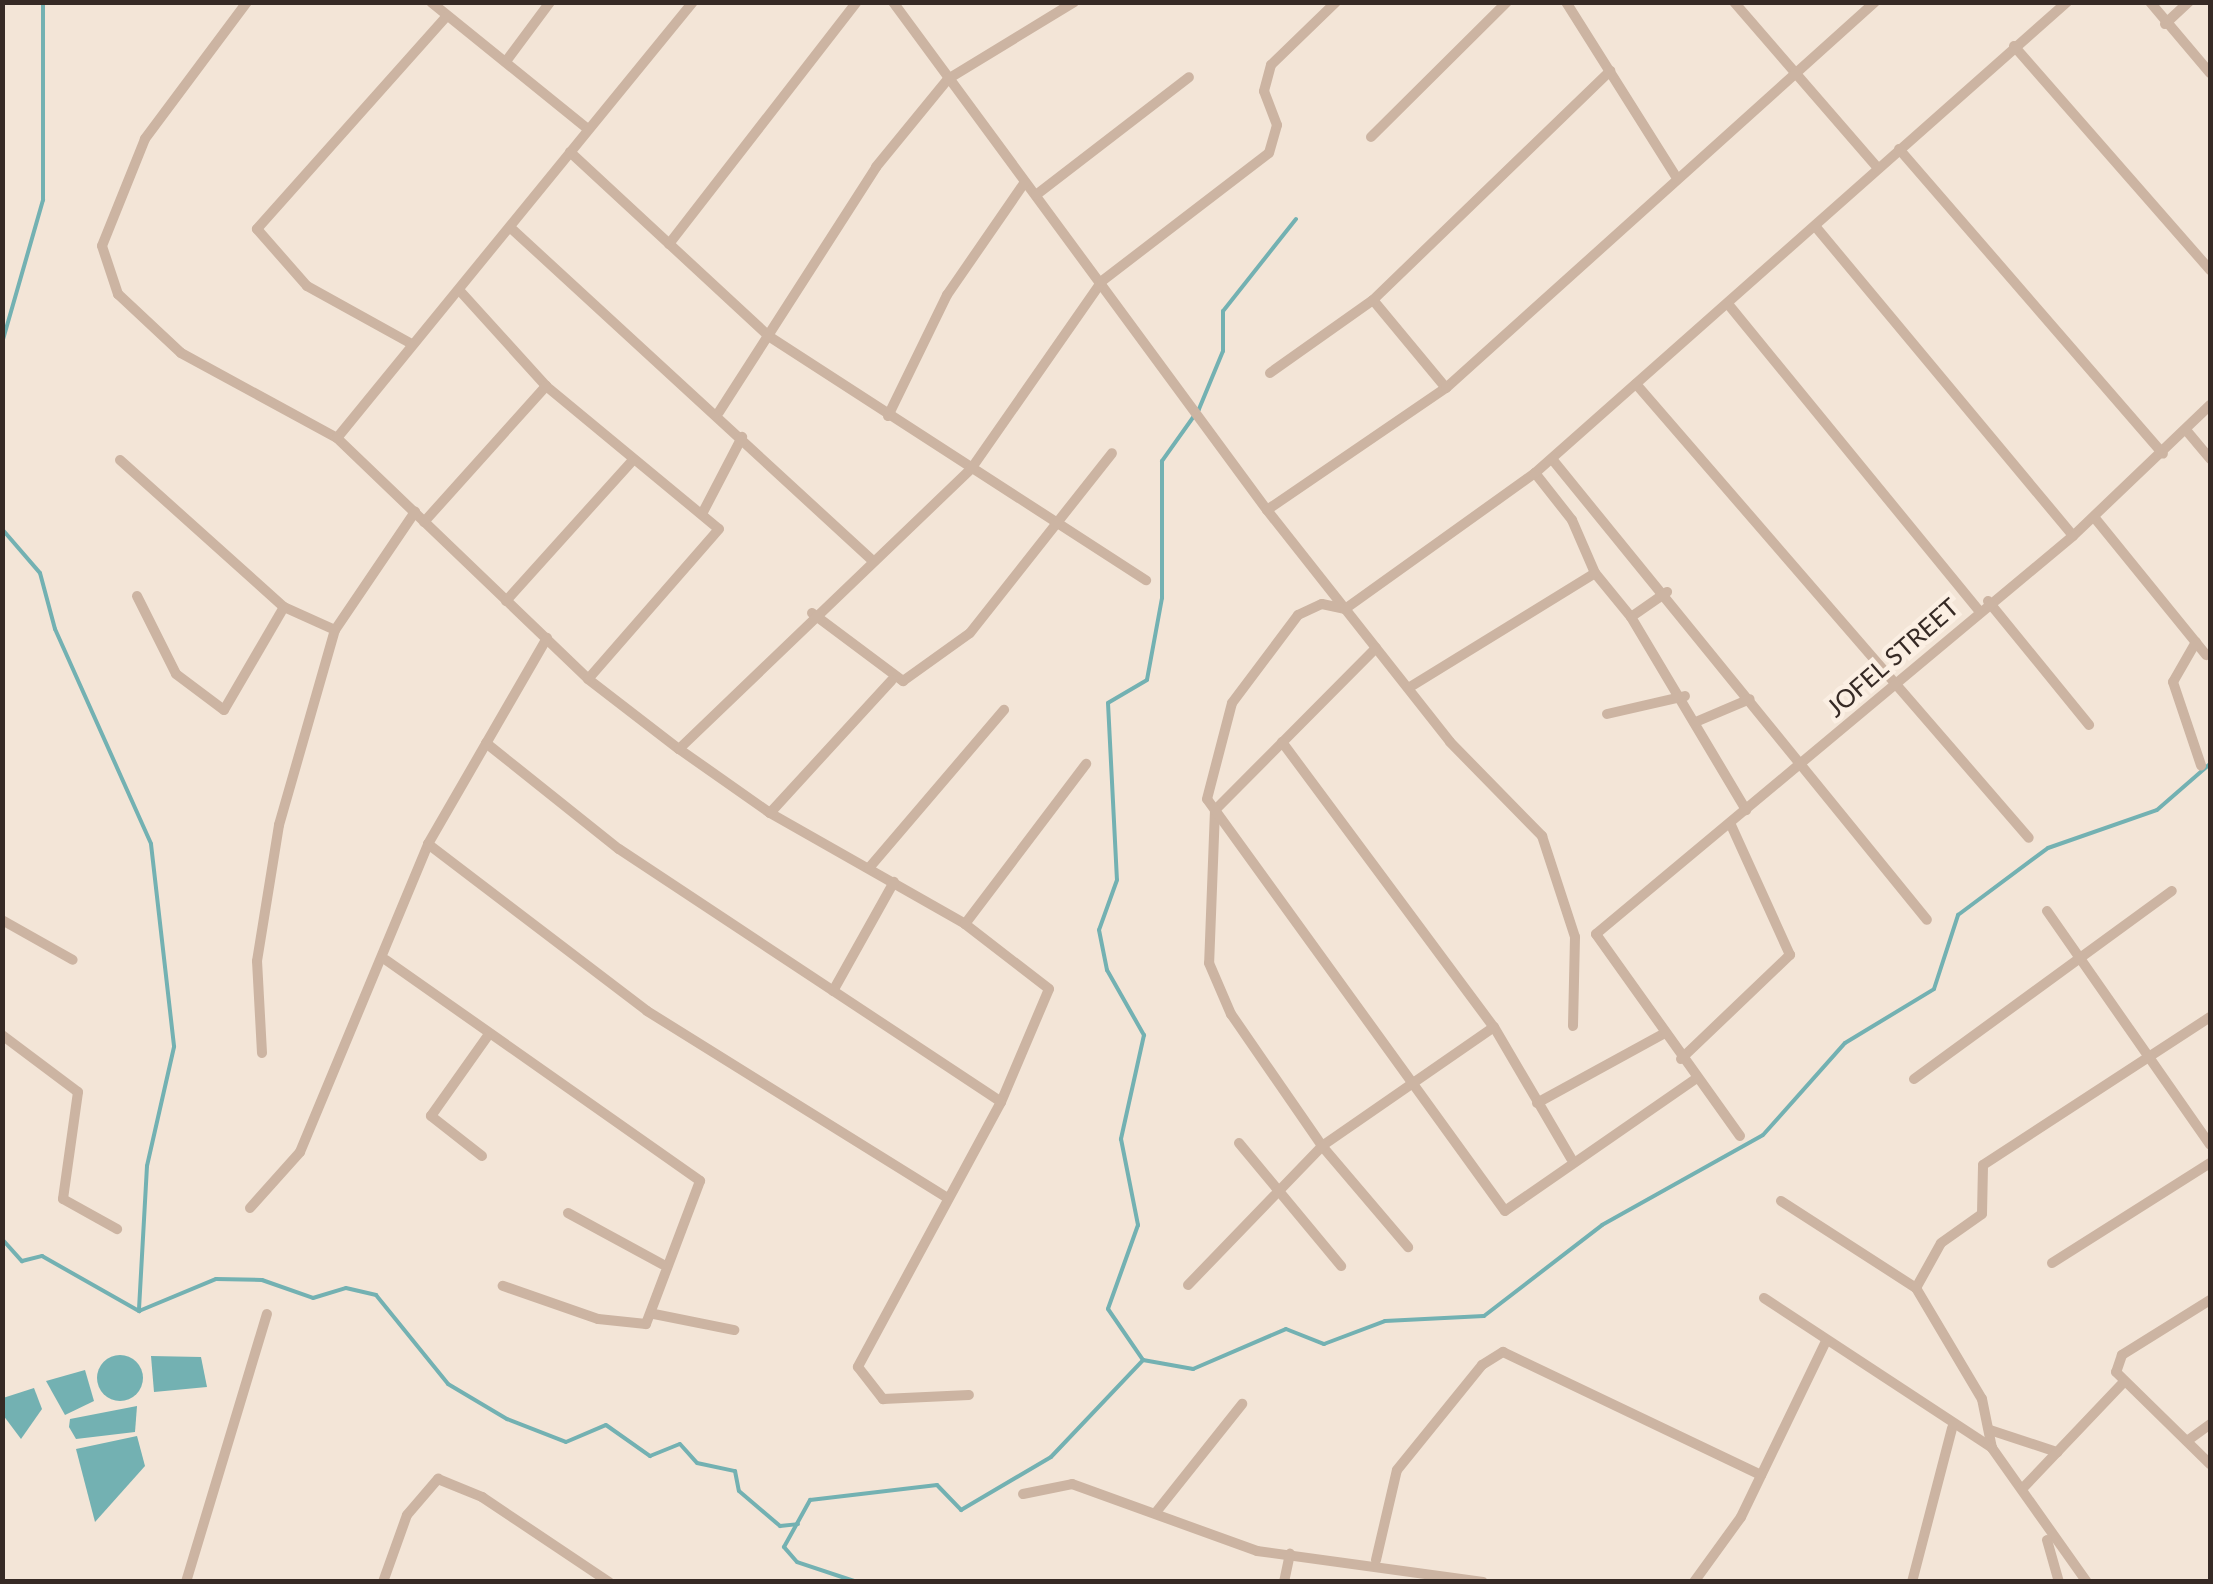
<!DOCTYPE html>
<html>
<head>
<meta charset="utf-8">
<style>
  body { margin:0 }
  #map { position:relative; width:2213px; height:1584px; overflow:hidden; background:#f3e5d7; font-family:Lato,sans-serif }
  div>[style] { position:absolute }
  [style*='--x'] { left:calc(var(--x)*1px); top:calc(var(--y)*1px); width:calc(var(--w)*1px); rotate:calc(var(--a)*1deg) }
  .water>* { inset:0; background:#73b1b2 }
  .round { border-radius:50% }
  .stream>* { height:4px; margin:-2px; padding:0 2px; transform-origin:2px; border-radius:2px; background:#73b1b2 }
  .minor>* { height:10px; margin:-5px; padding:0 5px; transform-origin:5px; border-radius:5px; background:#ccb4a2 }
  span { translate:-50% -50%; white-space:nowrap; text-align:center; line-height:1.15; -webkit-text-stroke:9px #fbefe3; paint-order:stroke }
  .street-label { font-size:25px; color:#362a25 }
  .frame { position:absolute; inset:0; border:5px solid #362a25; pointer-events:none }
</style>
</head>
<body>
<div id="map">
  <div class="water">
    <i class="round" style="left:97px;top:1355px;width:46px;height:46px"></i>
    <i style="clip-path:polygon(151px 1356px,201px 1357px,207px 1387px,154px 1392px)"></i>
    <i style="clip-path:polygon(85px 1370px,94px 1401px,65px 1415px,46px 1381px)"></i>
    <i style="clip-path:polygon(34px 1388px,42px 1409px,21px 1439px,3px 1415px,3px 1398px)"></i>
    <i style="clip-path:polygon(137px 1406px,135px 1432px,76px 1439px,69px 1427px,70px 1419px)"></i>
    <i style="clip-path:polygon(137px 1436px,145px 1466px,95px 1522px,76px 1449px)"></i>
  </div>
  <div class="stream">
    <i style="--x:1296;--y:219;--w:117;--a:128.4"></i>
    <i style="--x:1223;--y:311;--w:40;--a:90"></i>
    <i style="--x:1223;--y:351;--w:63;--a:112.5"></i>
    <i style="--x:1199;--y:409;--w:64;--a:125.4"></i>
    <i style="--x:1162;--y:461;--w:137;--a:90"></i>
    <i style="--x:1162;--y:598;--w:83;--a:100.4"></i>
    <i style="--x:1147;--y:680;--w:45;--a:149.5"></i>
    <i style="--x:1108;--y:703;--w:177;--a:87.1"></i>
    <i style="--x:1117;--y:880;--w:53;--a:109.8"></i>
    <i style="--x:1099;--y:930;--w:41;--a:78.7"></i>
    <i style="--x:1107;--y:970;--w:75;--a:60.4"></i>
    <i style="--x:1144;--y:1035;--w:107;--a:102.5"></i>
    <i style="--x:1121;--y:1139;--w:88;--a:78.8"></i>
    <i style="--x:1138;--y:1225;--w:89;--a:109.7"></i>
    <i style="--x:1108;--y:1309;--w:62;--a:55.5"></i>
    <i style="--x:1143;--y:1360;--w:51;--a:10.2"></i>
    <i style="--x:1193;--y:1369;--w:101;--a:-23.3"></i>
    <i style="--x:1286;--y:1329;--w:41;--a:21.5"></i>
    <i style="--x:1324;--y:1344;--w:65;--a:-20.7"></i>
    <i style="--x:1385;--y:1321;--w:99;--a:-2.9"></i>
    <i style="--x:1484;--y:1316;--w:149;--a:-37.6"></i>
    <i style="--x:1602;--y:1225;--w:184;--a:-29.2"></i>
    <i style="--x:1763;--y:1135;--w:123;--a:-48.3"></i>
    <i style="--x:1845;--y:1043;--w:104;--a:-31.2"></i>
    <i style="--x:1934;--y:989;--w:78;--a:-72"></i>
    <i style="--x:1958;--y:915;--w:112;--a:-36.7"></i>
    <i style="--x:2048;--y:848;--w:115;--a:-19.2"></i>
    <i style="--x:2157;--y:810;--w:70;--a:-41"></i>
    <i style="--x:2;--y:343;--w:149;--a:-74"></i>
    <i style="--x:43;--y:200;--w:198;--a:-90"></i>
    <i style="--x:2;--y:529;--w:58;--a:49.2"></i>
    <i style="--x:40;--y:573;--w:58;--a:75"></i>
    <i style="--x:55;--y:629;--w:235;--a:65.9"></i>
    <i style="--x:151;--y:844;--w:204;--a:83.5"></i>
    <i style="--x:174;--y:1047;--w:122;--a:102.8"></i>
    <i style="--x:147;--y:1166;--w:145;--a:93.2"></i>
    <i style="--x:2;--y:1239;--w:30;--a:48"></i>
    <i style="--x:22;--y:1261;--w:21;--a:-14"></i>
    <i style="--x:42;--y:1256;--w:112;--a:29.6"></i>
    <i style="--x:139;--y:1311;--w:83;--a:-22.6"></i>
    <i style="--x:216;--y:1279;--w:46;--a:1.2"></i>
    <i style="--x:262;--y:1280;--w:54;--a:19.4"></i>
    <i style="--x:313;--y:1298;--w:34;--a:-17"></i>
    <i style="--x:346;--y:1288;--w:31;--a:13"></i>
    <i style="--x:376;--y:1295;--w:114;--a:51"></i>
    <i style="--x:448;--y:1384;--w:69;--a:30.7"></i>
    <i style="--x:507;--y:1419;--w:63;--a:21.3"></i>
    <i style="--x:566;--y:1442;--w:43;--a:-23"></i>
    <i style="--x:606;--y:1425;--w:54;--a:35.2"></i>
    <i style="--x:650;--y:1456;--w:32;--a:-22"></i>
    <i style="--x:680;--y:1444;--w:25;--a:48"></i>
    <i style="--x:697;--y:1463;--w:39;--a:12"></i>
    <i style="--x:735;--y:1471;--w:20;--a:79"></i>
    <i style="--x:739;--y:1491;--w:54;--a:40.5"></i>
    <i style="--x:780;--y:1526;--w:18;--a:-6"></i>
    <i style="--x:857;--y:1582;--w:63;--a:-161.6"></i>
    <i style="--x:797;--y:1562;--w:20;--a:-131"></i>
    <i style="--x:784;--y:1547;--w:54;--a:-61"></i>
    <i style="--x:810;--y:1500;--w:128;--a:-6.7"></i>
    <i style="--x:937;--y:1485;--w:35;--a:46"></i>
    <i style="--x:961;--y:1510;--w:104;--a:-30.5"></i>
    <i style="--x:1051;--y:1457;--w:134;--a:-46.5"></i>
  </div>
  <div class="minor">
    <i style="--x:247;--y:2;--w:171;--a:126.7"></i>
    <i style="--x:145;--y:139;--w:115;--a:111.9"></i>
    <i style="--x:102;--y:246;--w:51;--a:71.6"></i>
    <i style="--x:118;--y:294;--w:86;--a:43.1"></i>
    <i style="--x:181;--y:353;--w:178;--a:28.6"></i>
    <i style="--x:337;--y:438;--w:348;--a:43.8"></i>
    <i style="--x:588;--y:679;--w:115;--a:37.6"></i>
    <i style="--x:679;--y:749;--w:111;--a:35.1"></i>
    <i style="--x:770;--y:813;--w:224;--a:29.6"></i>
    <i style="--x:965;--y:924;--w:106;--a:37.7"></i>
    <i style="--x:1049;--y:989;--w:123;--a:113"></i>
    <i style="--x:1001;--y:1102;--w:301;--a:118.4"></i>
    <i style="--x:858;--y:1367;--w:41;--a:52"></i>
    <i style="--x:883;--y:1399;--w:86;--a:-2.7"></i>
    <i style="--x:431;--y:2;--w:202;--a:39"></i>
    <i style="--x:893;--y:2;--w:631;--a:53.64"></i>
    <i style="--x:1267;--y:510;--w:295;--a:51.7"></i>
    <i style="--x:1450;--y:742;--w:132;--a:45.6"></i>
    <i style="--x:1542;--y:836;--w:106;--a:71.9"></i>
    <i style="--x:1575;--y:937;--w:89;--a:91.3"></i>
    <i style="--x:1566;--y:2;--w:207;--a:57.8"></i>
    <i style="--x:1734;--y:2;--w:220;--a:49.1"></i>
    <i style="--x:2150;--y:2;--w:93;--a:49.8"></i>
    <i style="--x:2165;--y:24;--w:33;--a:-43"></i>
    <i style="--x:2014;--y:46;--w:298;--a:48.8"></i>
    <i style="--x:507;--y:60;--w:72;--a:-53.4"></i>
    <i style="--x:1371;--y:137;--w:192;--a:-44.8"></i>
    <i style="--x:1899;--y:149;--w:403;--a:49.1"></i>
    <i style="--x:570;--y:152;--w:272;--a:42.8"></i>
    <i style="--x:770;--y:337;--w:448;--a:32.9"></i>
    <i style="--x:1036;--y:195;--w:193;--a:-37.6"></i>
    <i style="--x:1815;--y:226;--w:403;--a:50.2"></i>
    <i style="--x:513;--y:230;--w:485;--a:42.6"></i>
    <i style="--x:669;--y:244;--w:306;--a:-52.2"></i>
    <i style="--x:460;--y:291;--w:128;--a:47.8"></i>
    <i style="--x:546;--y:386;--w:224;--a:39.6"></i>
    <i style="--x:719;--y:529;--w:199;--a:131.1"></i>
    <i style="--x:1373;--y:300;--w:114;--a:50.3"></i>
    <i style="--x:1728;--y:304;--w:394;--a:50.7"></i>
    <i style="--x:410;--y:343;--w:118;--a:-151"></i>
    <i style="--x:307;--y:286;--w:76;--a:-131.3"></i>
    <i style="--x:257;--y:229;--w:284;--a:-48.3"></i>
    <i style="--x:1270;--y:373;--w:126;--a:-35.3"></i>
    <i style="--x:1373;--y:300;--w:330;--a:-44"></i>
    <i style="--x:1636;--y:384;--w:600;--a:49.12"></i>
    <i style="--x:719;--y:412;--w:291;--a:-57.3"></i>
    <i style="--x:876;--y:167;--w:114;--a:-50.7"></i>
    <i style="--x:948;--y:79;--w:148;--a:-31.4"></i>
    <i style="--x:888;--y:416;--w:135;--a:-64"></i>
    <i style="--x:947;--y:295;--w:137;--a:-55.4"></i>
    <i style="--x:2186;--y:430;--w:38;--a:50"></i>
    <i style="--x:337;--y:438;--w:563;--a:-50.77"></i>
    <i style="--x:1552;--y:459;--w:594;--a:50.87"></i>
    <i style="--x:120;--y:460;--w:220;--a:41.9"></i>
    <i style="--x:284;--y:607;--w:56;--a:24.3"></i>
    <i style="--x:1267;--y:510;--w:217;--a:-34.3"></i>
    <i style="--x:1446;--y:388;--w:577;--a:-41.98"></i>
    <i style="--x:702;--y:514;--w:87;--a:-62.5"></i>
    <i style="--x:2094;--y:517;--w:178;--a:50.9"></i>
    <i style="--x:424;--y:522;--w:183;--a:-48.1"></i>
    <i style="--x:1595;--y:573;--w:57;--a:50.7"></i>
    <i style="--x:1631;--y:617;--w:44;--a:-34.8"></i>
    <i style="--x:137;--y:596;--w:87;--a:63.4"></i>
    <i style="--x:176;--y:674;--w:60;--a:36.9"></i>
    <i style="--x:224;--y:710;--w:119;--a:-59.8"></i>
    <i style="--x:506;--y:601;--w:188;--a:-48"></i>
    <i style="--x:1988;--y:601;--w:160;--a:50.8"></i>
    <i style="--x:812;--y:613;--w:114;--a:36.8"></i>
    <i style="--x:903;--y:681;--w:82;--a:-35.6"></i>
    <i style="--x:970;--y:633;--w:229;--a:-51.7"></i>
    <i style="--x:1631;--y:617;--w:225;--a:59.2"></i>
    <i style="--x:2196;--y:642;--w:46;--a:119.9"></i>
    <i style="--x:2173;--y:682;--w:88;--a:71.4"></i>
    <i style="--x:1376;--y:648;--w:228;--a:134.8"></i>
    <i style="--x:1215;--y:810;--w:153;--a:92.2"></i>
    <i style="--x:1209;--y:963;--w:56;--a:66.7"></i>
    <i style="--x:1231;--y:1014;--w:160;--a:55.4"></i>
    <i style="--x:1322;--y:1146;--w:133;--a:49.6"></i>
    <i style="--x:1410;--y:687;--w:217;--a:-31.6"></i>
    <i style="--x:1595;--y:573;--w:58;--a:-113.5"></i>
    <i style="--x:1572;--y:520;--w:60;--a:-128.2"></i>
    <i style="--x:1607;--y:714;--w:80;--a:-13"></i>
    <i style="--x:1698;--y:721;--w:56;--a:-22.9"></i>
    <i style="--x:1282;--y:742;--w:355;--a:53.4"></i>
    <i style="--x:1494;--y:1027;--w:152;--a:59.6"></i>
    <i style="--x:486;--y:743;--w:170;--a:38.6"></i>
    <i style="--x:619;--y:849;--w:458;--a:33.5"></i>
    <i style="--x:679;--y:749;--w:405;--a:-43.8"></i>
    <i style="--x:971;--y:469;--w:229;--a:-55.1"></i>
    <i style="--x:1102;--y:281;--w:210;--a:-37.5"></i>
    <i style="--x:1269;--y:153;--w:29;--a:-74"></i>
    <i style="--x:1277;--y:125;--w:36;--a:-111"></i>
    <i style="--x:1264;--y:91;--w:27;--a:-75"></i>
    <i style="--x:1271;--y:65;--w:91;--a:-44.1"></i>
    <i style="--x:770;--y:813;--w:180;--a:-47.5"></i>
    <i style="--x:428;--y:844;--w:275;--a:37.3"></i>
    <i style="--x:647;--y:1011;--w:354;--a:31.9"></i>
    <i style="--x:869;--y:868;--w:208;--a:-49.5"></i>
    <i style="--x:2047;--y:911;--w:285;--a:55.1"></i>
    <i style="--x:2;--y:920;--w:81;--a:29.4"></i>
    <i style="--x:965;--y:924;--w:201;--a:-52.9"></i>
    <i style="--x:386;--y:960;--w:384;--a:35.1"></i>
    <i style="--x:700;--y:1181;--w:153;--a:110.7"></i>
    <i style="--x:646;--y:1324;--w:48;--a:-174.1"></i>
    <i style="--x:598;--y:1319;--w:101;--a:-160.8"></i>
    <i style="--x:833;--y:991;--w:125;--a:-60.8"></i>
    <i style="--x:2;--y:1035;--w:95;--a:36.9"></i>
    <i style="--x:78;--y:1092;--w:108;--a:98"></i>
    <i style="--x:63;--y:1199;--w:62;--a:29.1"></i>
    <i style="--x:262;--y:1053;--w:92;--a:-93.1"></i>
    <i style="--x:257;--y:961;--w:138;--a:-80.8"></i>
    <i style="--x:279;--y:825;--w:203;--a:-74"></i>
    <i style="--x:335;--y:630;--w:143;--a:-55.9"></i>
    <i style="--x:1681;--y:1059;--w:151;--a:-43.7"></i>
    <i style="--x:1790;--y:955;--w:145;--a:-114.4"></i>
    <i style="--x:1914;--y:1079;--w:319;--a:-36.1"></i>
    <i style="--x:1694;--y:1080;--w:230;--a:145.3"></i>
    <i style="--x:1505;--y:1211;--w:508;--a:-125.88"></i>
    <i style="--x:1207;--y:799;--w:99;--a:-75.4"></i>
    <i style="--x:1232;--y:703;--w:110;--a:-53.1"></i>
    <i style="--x:1298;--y:615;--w:26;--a:-25"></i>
    <i style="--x:1322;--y:604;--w:24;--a:12"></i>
    <i style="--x:1345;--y:609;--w:234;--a:-35.6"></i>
    <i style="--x:1535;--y:473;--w:711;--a:-41.52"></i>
    <i style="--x:1537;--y:1103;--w:144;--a:-28.7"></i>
    <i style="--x:1740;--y:1136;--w:248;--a:-125.5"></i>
    <i style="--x:1596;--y:934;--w:621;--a:-39.84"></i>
    <i style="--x:2073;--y:536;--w:190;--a:-43.7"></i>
    <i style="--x:1239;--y:1143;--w:160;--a:50.3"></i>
    <i style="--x:482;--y:1156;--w:65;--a:-141.9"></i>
    <i style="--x:431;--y:1116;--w:97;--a:-54.7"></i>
    <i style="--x:1781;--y:1201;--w:161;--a:32.8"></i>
    <i style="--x:1916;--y:1288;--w:129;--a:59.3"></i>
    <i style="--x:1982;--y:1399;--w:50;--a:78.5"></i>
    <i style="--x:250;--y:1208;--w:75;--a:-48.2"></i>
    <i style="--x:300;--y:1152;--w:334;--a:-67.4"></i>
    <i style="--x:428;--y:844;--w:238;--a:-60"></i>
    <i style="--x:568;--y:1213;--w:107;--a:28.5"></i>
    <i style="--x:2052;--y:1263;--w:187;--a:-32.3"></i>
    <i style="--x:1188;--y:1285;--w:193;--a:-46"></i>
    <i style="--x:1322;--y:1146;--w:209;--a:-34.7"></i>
    <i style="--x:1916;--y:1288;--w:51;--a:-60.9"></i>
    <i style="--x:1941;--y:1243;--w:50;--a:-35.3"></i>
    <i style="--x:1982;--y:1214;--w:49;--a:-88.8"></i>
    <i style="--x:1983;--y:1165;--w:271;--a:-33.1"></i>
    <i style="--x:1764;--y:1298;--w:273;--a:33.3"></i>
    <i style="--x:1992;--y:1448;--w:164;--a:54.7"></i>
    <i style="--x:2210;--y:1300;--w:104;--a:148"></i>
    <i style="--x:2122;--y:1355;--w:18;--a:109"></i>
    <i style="--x:2116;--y:1372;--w:132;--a:44.4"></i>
    <i style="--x:654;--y:1314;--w:82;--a:11.3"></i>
    <i style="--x:1990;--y:1430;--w:71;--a:18.2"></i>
    <i style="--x:2187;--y:1441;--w:29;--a:-36"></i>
    <i style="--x:2022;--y:1489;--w:148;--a:-46.4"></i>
    <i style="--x:1023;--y:1494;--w:50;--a:-11.5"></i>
    <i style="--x:1072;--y:1484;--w:197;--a:19.9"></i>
    <i style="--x:1257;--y:1551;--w:228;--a:7.8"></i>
    <i style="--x:1157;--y:1511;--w:137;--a:-51.5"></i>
    <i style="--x:2047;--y:1540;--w:44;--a:74.1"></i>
    <i style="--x:1376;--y:1560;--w:92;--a:-76.9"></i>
    <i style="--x:1397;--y:1470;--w:135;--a:-51"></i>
    <i style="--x:1482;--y:1365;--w:25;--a:-32"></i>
    <i style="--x:1503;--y:1352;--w:286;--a:25.5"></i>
    <i style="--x:186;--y:1582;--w:280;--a:-73.2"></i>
    <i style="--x:383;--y:1582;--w:71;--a:-70.3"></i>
    <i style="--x:407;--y:1515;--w:48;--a:-49.3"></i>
    <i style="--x:438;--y:1479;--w:48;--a:22.2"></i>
    <i style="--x:482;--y:1497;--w:153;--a:33.8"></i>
    <i style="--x:1284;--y:1582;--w:29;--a:-78"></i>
    <i style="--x:1694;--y:1582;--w:80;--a:-54.1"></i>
    <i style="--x:1741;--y:1517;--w:195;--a:-64.2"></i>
    <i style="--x:1912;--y:1582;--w:159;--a:-75.4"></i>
  </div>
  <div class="street-label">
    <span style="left:1892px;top:657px;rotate:-41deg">JOFEL STREET</span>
  </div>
  <div class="frame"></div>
</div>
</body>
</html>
